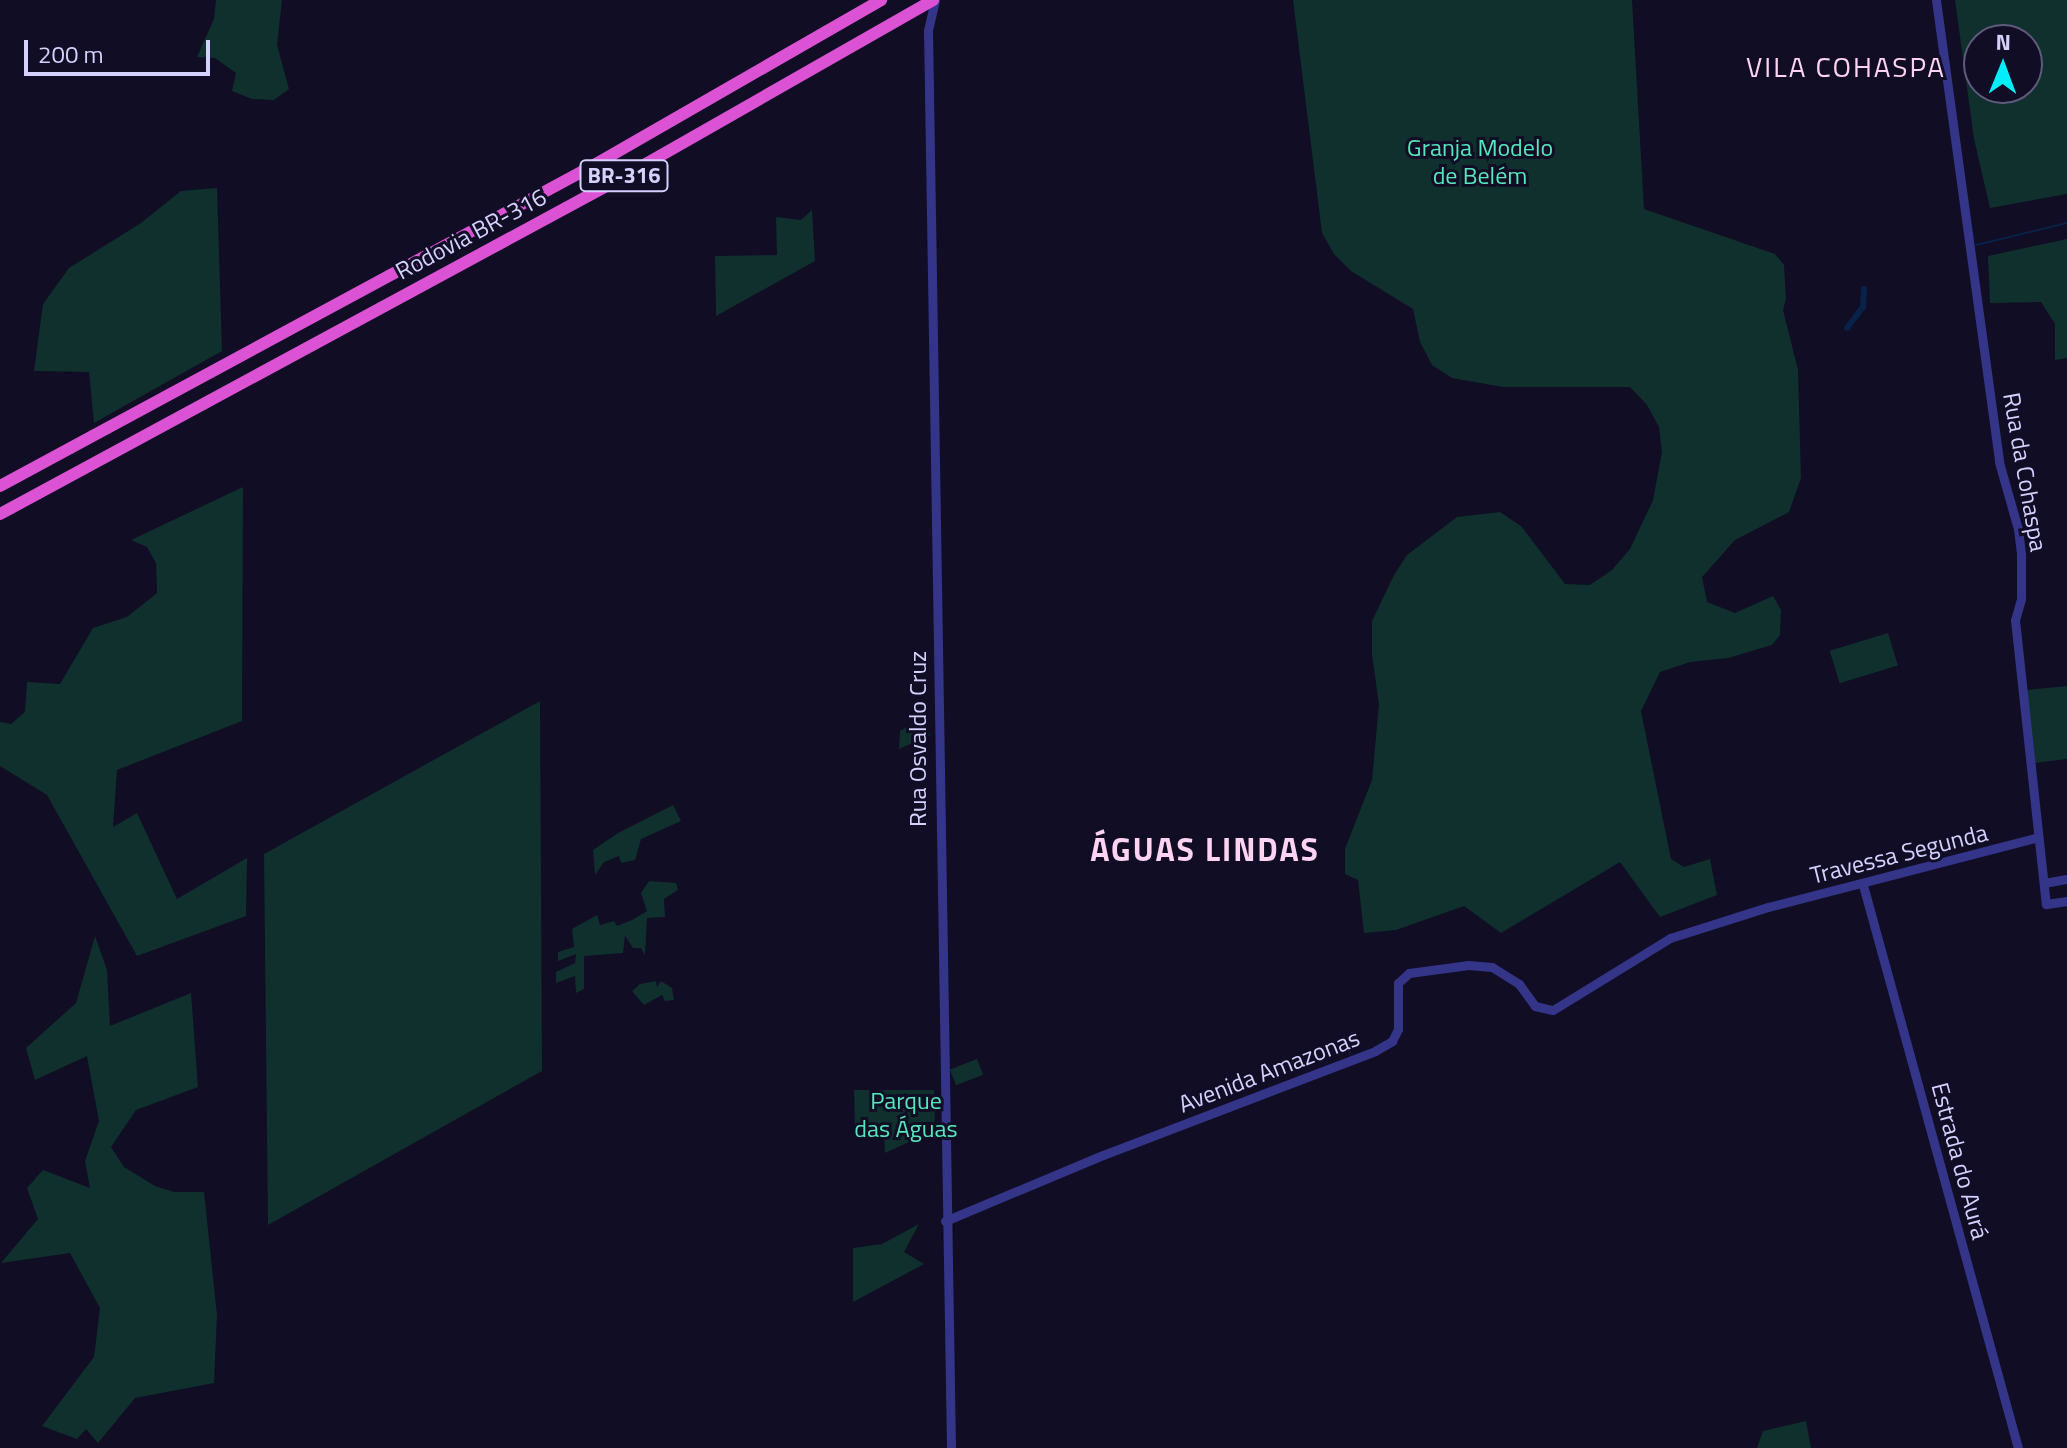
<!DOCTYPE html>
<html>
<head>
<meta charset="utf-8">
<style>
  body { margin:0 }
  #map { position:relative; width:2067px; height:1448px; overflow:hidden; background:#100d25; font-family:"Titillium Web",sans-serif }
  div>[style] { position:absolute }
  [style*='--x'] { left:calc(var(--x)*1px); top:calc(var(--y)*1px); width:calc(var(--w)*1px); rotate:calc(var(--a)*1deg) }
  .green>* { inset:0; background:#0f302d; transform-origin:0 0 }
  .stream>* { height:2px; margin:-1px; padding:0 1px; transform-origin:1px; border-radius:1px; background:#082249 }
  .canal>* { height:6px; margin:-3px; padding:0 3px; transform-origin:3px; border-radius:3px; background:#082249 }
  .tertiary>* { height:9px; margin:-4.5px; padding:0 4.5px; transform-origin:4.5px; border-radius:4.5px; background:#343488 }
  .trunk>* { height:12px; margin:-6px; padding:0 6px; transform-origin:6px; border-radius:6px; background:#dc52d4 }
  span { translate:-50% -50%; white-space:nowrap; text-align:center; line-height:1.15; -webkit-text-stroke:6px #100d25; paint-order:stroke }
  .shield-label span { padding:2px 6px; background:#100d25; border:2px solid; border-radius:6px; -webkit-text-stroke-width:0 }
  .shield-label { font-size:22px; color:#d5d1ff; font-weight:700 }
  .park-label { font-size:24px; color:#54e8bd }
  .street-label { font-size:24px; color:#d5d1ff }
  .quarter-label { font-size:28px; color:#ffd3f1; letter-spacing:2px }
  .district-label { font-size:32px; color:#ffd3f1; font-weight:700; letter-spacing:2px }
  .north { position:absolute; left:1963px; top:24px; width:80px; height:80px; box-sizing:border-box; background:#100d25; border:2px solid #5f5b7c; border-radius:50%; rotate:1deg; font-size:22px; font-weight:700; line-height:32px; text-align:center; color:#d5d1ff }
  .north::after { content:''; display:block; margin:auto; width:28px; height:36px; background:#00edfc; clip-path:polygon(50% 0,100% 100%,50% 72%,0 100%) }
  .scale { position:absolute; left:24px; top:40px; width:186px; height:36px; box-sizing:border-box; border:4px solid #d5d1ff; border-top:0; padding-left:10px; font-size:24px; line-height:28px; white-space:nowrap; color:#d5d1ff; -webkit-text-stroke:6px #100d25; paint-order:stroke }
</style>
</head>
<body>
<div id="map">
  <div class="green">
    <i style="clip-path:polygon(216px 0,282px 0,277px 45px,289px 89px,274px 100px,252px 99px,232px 91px,236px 73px,215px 58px,197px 57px,214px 19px)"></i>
    <i style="clip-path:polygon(1293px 0,1632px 0,1644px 209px,1775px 254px,1784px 265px,1786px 299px,1783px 310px,1798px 370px,1801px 478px,1789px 512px,1735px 540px,1702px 577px,1707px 602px,1735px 613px,1773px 596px,1781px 610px,1780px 635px,1772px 645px,1728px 658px,1690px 662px,1660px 672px,1641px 711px,1671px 859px,1684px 867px,1710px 859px,1717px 895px,1660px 917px,1620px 862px,1501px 933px,1464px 906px,1396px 930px,1364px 933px,1358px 880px,1345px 874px,1345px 849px,1372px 780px,1379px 704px,1372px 655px,1372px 621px,1394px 575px,1407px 555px,1457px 517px,1500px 512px,1522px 527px,1565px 584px,1590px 585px,1612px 570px,1630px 549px,1653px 500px,1662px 452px,1659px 427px,1647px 405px,1630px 387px,1503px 387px,1452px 378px,1432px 365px,1420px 342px,1413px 309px,1351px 271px,1334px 254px,1322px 233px)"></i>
    <i style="clip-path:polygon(evenodd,1955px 0,2067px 0,2067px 194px,1990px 208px,1974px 139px,1955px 0,1979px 40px,2027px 40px,2027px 88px,1979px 88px,1979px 40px)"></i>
    <i style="clip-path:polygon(217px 188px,222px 351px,94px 423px,89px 372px,34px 371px,43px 304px,69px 268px,141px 223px,181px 191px)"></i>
    <i style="clip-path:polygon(812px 210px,815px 261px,716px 316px,715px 256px,777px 255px,776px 217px,801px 220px)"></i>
    <i style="clip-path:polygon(2067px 239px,2067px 358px,2055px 360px,2055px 324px,2041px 302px,1990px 303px,1988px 256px)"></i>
    <i style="clip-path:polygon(243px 487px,242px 721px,117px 770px,113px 827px,137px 813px,177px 899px,247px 858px,246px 916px,137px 956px,47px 795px,0 766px,0 722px,11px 724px,25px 712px,27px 682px,60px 684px,93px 628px,127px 617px,157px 593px,156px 563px,147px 547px,131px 540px)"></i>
    <i style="left:1888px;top:633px;width:34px;height:61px;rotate:73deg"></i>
    <i style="clip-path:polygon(2067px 686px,2067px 759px,2034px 763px,2027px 690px)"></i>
    <i style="clip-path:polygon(540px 701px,542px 1071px,268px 1225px,264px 854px)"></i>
    <i style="clip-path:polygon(923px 718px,930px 735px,899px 749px,900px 731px)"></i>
    <i style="clip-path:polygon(673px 805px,681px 821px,641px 839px,635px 860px,621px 863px,619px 856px,604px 862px,595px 875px,593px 850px,618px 833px)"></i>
    <i style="clip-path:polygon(649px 881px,676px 883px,678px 890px,664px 899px,665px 917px,647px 918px,645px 955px,641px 948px,633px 948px,625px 936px,623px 953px,584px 956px,584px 989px,576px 993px,575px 976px,556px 983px,556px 972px,575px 963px,576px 954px,558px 961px,558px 952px,574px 947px,572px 929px,597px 915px,600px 925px,614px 921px,617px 926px,632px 920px,647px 911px,641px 893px)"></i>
    <i style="clip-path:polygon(95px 936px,107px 970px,110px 1026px,191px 993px,198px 1087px,136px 1110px,111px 1147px,124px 1167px,155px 1186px,174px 1192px,204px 1192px,217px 1315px,214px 1383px,135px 1398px,98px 1443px,86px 1429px,77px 1439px,42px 1426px,94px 1357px,100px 1308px,70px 1253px,1px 1263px,38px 1219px,27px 1188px,43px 1170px,90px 1188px,85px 1161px,99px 1121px,87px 1056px,35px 1080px,26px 1048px,76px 1003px)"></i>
    <i style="clip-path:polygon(656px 981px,657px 987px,661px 981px,672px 988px,674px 1000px,665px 1001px,662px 995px,644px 1005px,632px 991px,640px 984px)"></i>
    <i style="left:977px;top:1059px;width:17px;height:29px;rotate:69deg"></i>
    <i style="clip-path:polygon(854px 1090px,934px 1090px,935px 1130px,885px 1153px,884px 1134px,855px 1133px)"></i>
    <i style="clip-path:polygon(919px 1224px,904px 1252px,924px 1264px,853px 1302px,853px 1248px,882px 1244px)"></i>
    <i style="clip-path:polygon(1806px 1421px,1811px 1448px,1757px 1448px,1763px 1431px)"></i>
  </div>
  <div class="stream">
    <i style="--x:1976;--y:245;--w:94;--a:-13.6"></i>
  </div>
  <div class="canal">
    <i style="--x:1847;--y:328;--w:26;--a:-53"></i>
    <i style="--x:1863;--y:307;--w:18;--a:-87"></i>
  </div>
  <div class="tertiary">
    <i style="--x:935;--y:0;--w:31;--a:103"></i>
    <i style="--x:928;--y:30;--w:1418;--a:89.07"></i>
    <i style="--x:1936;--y:0;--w:466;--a:82.2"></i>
    <i style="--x:1999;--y:462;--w:70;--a:74.2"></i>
    <i style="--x:2018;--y:529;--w:26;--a:83"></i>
    <i style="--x:2021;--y:555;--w:44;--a:90"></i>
    <i style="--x:2021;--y:599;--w:22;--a:106"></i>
    <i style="--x:2015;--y:620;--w:286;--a:83.8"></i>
    <i style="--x:2046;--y:904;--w:21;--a:-8"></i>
    <i style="--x:2044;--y:883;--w:23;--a:-10"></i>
    <i style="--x:1863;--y:885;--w:584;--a:74.61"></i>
    <i style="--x:945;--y:1221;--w:171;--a:-22.7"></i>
    <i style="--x:1103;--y:1155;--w:291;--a:-20.9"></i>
    <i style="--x:1375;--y:1051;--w:20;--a:-30"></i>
    <i style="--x:1392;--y:1041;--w:13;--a:-63"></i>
    <i style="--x:1398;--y:1029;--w:46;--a:-90"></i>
    <i style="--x:1398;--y:983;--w:15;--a:-42"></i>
    <i style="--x:1409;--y:973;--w:60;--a:-7.7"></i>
    <i style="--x:1468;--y:965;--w:24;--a:5"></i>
    <i style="--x:1492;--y:967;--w:32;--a:32"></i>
    <i style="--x:1519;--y:984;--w:27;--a:54"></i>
    <i style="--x:1535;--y:1006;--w:18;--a:13"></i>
    <i style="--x:1553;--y:1010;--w:137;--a:-31.6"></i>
    <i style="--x:1670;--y:938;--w:103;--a:-17.6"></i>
    <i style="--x:1768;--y:907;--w:279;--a:-14.5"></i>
  </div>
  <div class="trunk">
    <i style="--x:0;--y:486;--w:677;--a:-28.38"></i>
    <i style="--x:596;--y:164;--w:329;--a:-29.9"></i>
    <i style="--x:0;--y:514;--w:708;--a:-28.41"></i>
    <i style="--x:623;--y:177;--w:357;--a:-29.7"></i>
  </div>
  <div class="shield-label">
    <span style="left:624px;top:176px">BR-316</span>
  </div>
  <div class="park-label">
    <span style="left:1480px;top:162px">Granja Modelo<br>de Belém</span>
    <span style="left:906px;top:1115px">Parque<br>das Águas</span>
  </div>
  <div class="street-label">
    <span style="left:471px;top:234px;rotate:-28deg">Rodovia BR-316</span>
    <span style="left:2025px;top:472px;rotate:80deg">Rua da Cohaspa</span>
    <span style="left:918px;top:739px;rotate:-90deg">Rua Osvaldo Cruz</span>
    <span style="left:1899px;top:854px;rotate:-14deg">Travessa Segunda</span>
    <span style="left:1269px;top:1071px;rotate:-21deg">Avenida Amazonas</span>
    <span style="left:1960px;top:1161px;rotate:75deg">Estrada do Aurá</span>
  </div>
  <div class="quarter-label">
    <span style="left:1846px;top:67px">VILA COHASPA</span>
  </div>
  <div class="district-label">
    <span style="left:1205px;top:849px">ÁGUAS LINDAS</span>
  </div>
  <div class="north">N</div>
  <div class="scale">200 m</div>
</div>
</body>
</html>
